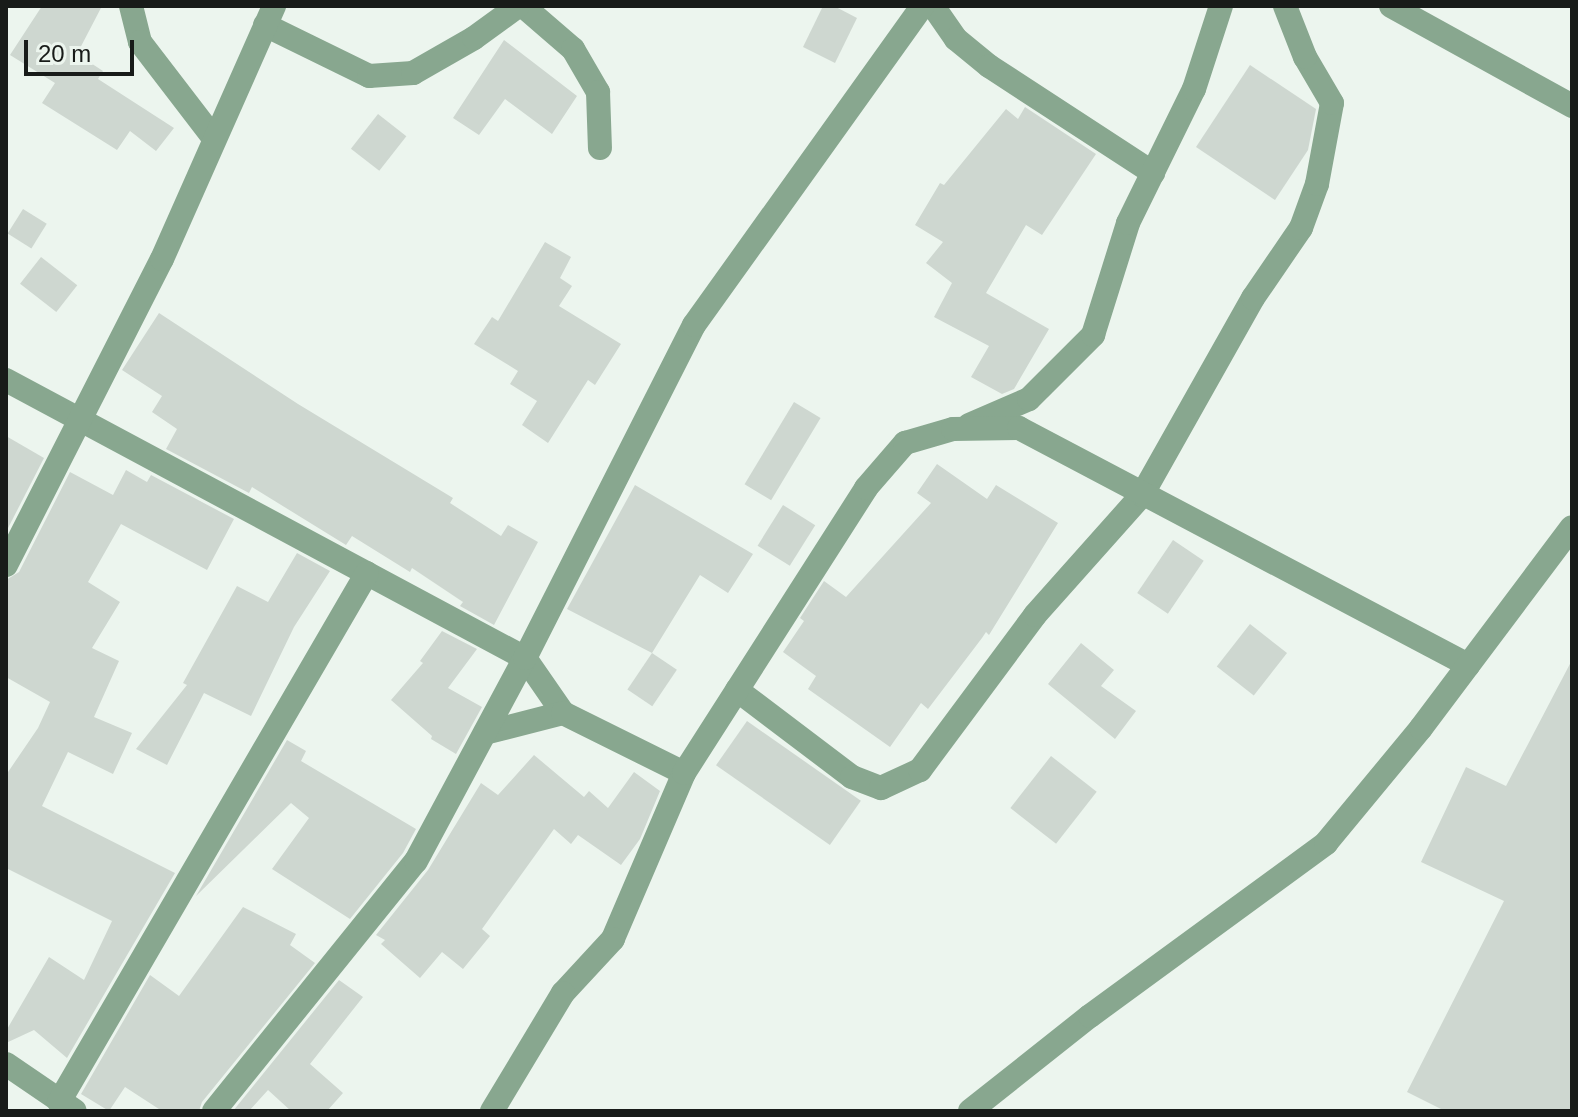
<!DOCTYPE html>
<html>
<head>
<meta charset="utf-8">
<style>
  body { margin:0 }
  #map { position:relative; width:1578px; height:1117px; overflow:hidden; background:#ecf5ee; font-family:Helvetica,sans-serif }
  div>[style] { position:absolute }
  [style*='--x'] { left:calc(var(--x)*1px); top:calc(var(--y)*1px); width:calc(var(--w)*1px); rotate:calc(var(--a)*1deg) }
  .building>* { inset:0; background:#ced7d0; transform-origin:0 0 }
  .minor>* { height:24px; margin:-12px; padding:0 12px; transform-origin:12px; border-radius:12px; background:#88a78f }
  span { translate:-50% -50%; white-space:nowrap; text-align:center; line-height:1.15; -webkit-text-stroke:6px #ecf5ee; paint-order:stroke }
  .frame { position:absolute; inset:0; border:8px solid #181b19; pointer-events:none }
  .scale { position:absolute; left:24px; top:40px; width:110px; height:36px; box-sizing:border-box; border:4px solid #181b19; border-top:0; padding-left:10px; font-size:24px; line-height:28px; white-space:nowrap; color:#181b19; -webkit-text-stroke:6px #ecf5ee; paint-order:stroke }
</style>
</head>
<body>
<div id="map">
  <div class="building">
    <i style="clip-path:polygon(42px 6px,102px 6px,77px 54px,103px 71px,98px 79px,174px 128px,156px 151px,130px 131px,117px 150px,42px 103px,55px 83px,10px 55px)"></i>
    <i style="clip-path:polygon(823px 6px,834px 6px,857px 18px,835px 63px,803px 47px)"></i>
    <i style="clip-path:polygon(504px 40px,577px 96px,552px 134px,505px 99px,479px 135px,453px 118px)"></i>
    <i style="clip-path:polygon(1250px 65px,1316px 109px,1308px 150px,1275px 200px,1196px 147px)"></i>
    <i style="clip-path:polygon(1025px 107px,1096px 154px,1042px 235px,1026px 225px,986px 293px,1049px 329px,1014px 389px,1002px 394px,971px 377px,989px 346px,934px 317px,952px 283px,926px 263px,943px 242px,915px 225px,940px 183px,944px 185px,1006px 109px,1018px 119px)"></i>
    <i style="left:378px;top:114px;width:36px;height:44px;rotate:38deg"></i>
    <i style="left:23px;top:209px;width:28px;height:29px;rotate:32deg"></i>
    <i style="clip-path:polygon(545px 242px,571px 257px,560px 278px,572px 286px,559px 306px,621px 344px,595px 385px,588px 380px,548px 443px,522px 425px,537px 401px,510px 384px,518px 371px,474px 344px,492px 317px,498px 321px)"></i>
    <i style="left:41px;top:257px;width:46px;height:34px;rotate:38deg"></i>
    <i style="clip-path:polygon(159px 313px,298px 404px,453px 498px,450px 503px,501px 536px,508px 525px,538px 542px,494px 625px,460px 606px,463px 602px,412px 568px,410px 572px,352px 536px,346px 545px,252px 487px,249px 493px,166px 449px,177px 429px,152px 412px,162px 396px,122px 370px)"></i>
    <i style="left:794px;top:402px;width:31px;height:96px;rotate:31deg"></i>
    <i style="clip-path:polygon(6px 436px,44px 458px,6px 532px)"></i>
    <i style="clip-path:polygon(937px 464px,987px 499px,996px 485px,1058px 523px,989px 635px,986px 632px,982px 638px,928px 709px,921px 703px,890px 747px,808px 689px,816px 676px,783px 652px,804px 621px,800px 618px,824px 581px,846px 597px,931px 503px,917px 493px)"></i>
    <i style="clip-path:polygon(126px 470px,147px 482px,151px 475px,234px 519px,207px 570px,121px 524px,88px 582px,120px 602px,92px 648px,119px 661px,94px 717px,132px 733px,113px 774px,68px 752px,42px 806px,175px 873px,67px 1058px,34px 1030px,6px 1043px,6px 1031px,49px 957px,84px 980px,112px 921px,6px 868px,6px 775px,38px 728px,50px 702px,6px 677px,6px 580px,19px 572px,70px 472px,113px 495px)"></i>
    <i style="clip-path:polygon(635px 485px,753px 554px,728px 593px,700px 575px,652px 653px,567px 609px)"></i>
    <i style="left:783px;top:505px;width:38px;height:48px;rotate:32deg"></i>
    <i style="left:1173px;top:540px;width:37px;height:64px;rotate:34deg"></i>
    <i style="clip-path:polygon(297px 553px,330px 571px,294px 627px,251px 716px,204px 693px,167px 765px,136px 749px,187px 685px,183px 683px,237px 586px,268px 602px)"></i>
    <i style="left:1250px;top:624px;width:47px;height:54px;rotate:38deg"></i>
    <i style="clip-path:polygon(442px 631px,477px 649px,448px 688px,482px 707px,456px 754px,431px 739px,432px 736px,391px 700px,423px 663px,420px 661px)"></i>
    <i style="clip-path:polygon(1081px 643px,1114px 670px,1101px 686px,1136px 711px,1115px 739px,1048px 684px)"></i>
    <i style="left:652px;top:653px;width:30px;height:44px;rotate:34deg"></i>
    <i style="clip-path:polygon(1572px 660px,1572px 1111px,1445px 1111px,1407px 1092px,1504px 901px,1421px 862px,1466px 767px,1506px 786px)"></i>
    <i style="left:747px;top:721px;width:139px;height:54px;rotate:35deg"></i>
    <i style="clip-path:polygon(287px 740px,306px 751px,301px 761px,416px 829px,403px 853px,350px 919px,272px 869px,309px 818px,291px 803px,196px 896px)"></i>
    <i style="clip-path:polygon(534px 755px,584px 797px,589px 791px,608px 808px,634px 772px,660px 791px,640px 839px,621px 865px,578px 835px,571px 844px,554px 829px,482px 929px,490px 936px,463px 969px,442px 952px,420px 978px,381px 944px,385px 940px,376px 935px,428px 870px,481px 783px,498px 795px)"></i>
    <i style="left:1051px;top:756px;width:58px;height:66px;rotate:38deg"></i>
    <i style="clip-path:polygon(243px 907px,296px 934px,290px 945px,315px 963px,202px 1102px,199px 1111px,162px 1111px,125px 1087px,109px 1111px,81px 1094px,150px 975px,179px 996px)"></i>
    <i style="clip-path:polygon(339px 980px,363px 997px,310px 1064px,343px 1093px,327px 1111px,291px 1111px,268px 1090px,249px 1111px,233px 1111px)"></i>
  </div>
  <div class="minor">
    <i style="--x:131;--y:6;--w:37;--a:76"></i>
    <i style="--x:140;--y:42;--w:120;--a:52.5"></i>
    <i style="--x:523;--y:6;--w:66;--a:40.7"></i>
    <i style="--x:573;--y:49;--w:50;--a:59.8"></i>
    <i style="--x:598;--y:92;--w:56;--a:88"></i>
    <i style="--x:933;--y:6;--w:40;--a:55.1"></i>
    <i style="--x:956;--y:39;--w:43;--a:39.3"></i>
    <i style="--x:989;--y:66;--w:196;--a:33.1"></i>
    <i style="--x:1391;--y:6;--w:207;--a:28.9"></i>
    <i style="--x:265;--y:25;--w:116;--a:26.1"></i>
    <i style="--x:369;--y:76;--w:44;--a:-3.9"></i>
    <i style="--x:413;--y:73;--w:70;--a:-29.8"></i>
    <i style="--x:474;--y:38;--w:54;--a:-36"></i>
    <i style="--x:6;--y:380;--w:589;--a:28.18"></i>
    <i style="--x:525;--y:658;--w:67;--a:55.4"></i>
    <i style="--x:969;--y:425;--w:65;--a:-23.4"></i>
    <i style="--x:1029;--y:399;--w:91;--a:-45"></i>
    <i style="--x:1093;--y:335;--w:117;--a:-72.6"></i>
    <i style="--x:1128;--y:223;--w:149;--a:-63.8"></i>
    <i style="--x:1194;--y:89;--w:87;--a:-72"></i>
    <i style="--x:6;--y:565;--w:343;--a:-63"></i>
    <i style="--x:162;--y:259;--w:277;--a:-66.1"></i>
    <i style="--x:737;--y:690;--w:144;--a:37.1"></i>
    <i style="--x:852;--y:777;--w:31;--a:21"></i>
    <i style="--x:881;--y:788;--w:43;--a:-24.8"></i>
    <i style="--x:920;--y:770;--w:193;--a:-53.4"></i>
    <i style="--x:1035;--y:615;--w:161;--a:-48.3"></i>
    <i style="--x:1142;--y:495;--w:226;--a:-60.6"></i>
    <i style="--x:1253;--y:298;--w:85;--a:-55.6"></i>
    <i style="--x:1301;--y:228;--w:47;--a:-70"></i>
    <i style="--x:1317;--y:184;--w:82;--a:-79.5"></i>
    <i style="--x:1332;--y:103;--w:53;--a:-120.4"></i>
    <i style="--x:1305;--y:57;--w:55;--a:-111.4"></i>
    <i style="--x:485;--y:733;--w:81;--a:-14.4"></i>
    <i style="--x:563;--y:713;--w:135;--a:26.4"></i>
    <i style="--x:684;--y:773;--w:181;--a:113.2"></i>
    <i style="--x:613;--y:939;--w:74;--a:132.8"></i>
    <i style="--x:563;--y:993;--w:138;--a:121"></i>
    <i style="--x:684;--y:773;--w:338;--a:-57.4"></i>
    <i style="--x:866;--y:488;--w:60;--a:-49.1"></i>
    <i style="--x:905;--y:443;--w:50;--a:-16.3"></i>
    <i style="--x:953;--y:429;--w:66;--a:-0.9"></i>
    <i style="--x:1019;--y:428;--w:508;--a:27.83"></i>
    <i style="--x:6;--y:1064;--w:83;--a:34.3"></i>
    <i style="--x:59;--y:1102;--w:612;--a:-59.79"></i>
    <i style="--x:214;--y:1111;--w:321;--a:-51.1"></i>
    <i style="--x:416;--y:861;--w:230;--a:-61.8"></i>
    <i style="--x:525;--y:658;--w:373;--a:-63.1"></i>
    <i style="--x:694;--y:325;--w:392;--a:-54.4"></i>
    <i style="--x:970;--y:1111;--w:153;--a:-38.4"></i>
    <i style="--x:1090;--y:1016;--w:293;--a:-36.2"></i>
    <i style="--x:1326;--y:843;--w:149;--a:-50.4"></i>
    <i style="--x:1421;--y:728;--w:251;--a:-53.1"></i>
  </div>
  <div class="frame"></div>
  <div class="scale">20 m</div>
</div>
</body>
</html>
